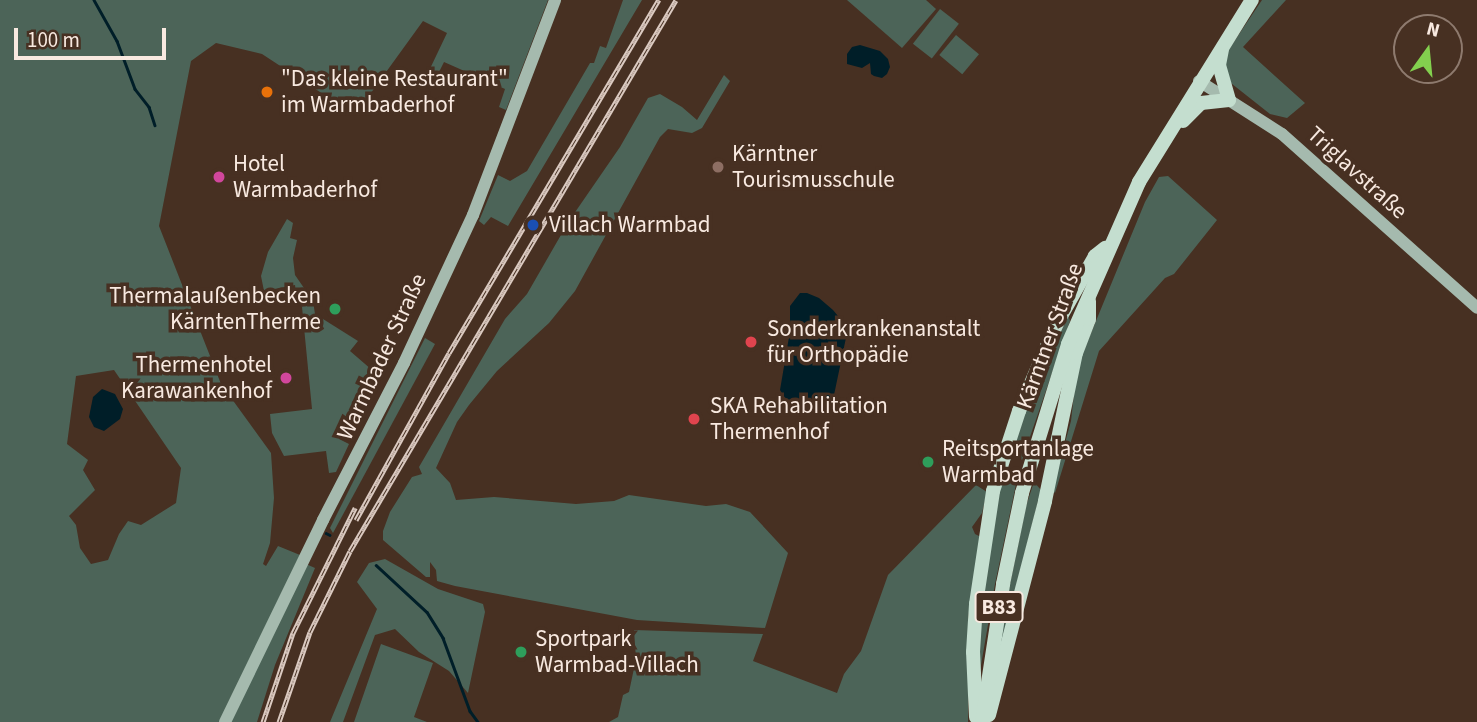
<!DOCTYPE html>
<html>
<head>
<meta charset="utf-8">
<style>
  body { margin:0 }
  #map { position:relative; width:1477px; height:722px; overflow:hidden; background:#473022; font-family:"Source Sans 3",sans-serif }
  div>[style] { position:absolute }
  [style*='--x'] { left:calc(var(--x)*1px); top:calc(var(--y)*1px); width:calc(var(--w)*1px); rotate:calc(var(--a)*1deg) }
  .green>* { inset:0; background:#4c6458; transform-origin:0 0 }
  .water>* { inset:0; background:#001e28 }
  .stream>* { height:2.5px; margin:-1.25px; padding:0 1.25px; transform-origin:1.25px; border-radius:1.25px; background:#001e28 }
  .secondary>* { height:12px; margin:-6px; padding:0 6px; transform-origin:6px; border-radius:6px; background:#a5baae }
  .primary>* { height:14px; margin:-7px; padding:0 7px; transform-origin:7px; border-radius:7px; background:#c4decf }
  .rail>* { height:5px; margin-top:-2.5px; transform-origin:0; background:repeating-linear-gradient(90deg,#473022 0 8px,#dbcac1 0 16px); box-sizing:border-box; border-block:2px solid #dbcac1 }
  .dots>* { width:19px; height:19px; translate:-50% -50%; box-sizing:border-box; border:4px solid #473022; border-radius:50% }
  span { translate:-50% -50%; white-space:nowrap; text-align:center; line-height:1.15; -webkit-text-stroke:7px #473022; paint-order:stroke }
  .shield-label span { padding:2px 5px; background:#473022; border:2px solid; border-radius:5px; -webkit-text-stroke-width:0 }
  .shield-label { font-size:21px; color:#f8e9e0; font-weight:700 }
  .poi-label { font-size:23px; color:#f8e9e0 }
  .left { translate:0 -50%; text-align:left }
  .right { translate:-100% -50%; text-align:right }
  .street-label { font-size:23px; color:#f8e9e0 }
  .north { position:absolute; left:1393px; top:14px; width:70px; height:70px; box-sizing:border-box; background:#473022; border:2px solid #8e7a6e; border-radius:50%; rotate:15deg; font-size:19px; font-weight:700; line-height:28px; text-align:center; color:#f8e9e0 }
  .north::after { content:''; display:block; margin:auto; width:24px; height:32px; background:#83d04e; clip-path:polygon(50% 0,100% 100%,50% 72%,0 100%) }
  .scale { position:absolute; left:14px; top:28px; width:152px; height:32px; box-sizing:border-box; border:4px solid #f8e9e0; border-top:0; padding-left:9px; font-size:21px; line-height:24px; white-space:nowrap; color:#f8e9e0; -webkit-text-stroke:5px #473022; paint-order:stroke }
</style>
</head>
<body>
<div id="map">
  <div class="green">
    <i style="clip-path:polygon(evenodd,0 0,548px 0,506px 110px,499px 107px,505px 89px,444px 62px,435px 80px,427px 75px,447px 33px,423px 21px,355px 115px,262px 54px,216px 43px,191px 61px,159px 226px,221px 384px,271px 453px,274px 498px,270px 543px,263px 564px,266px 566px,278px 546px,300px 555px,219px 722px,0 722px,0 0,114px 370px,181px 468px,176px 503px,141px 525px,128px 521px,119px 534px,108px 560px,91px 564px,80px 548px,76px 525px,69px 516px,95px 490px,83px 470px,88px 460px,67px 444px,76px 376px,114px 370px)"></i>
    <i style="clip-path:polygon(623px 0,642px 0,508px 226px,491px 217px,484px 225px,479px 221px,498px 175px,510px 181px,527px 171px,590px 63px,594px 63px,600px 46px,606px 48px)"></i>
    <i style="clip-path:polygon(847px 0,926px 0,936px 9px,902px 48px)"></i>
    <i style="clip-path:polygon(1262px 0,1286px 0,1243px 47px,1305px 103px,1287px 118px,1270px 114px,1227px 80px,1225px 55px)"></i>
    <i style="left:940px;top:9px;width:24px;height:44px;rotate:38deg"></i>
    <i style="left:956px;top:35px;width:30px;height:26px;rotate:40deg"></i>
    <i style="clip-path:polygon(724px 75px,730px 81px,702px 128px,692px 133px,668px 129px,660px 137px,575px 291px,549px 323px,497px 371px,469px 405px,457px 422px,436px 468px,450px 483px,456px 500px,494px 497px,576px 504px,614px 501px,629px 495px,706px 506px,726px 504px,750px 512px,788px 553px,765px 628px,637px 620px,455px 586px,437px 581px,436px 570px,430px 562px,430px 577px,426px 577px,383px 540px,383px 531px,390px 512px,412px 477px,422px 474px,419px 467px,505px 319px,527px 294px,569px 221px,620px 147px,648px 98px,660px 94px,682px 107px,697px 120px)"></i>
    <i style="clip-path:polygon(1168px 176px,1217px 220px,1174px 274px,1165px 278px,1099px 351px,1055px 493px,1052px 490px,1071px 421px,1077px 367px,1145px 202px,1159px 177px)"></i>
    <i style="clip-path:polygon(287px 219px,293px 223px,290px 238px,297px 240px,293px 258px,295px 275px,313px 301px,315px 314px,358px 341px,350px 351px,372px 370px,339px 439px,349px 444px,336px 472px,329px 473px,326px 451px,284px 456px,272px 433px,270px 414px,312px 409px,302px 307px,300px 303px,297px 304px,295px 285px,264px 291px,261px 276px,268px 252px)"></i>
    <i style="clip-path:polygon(1068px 315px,1070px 321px,1022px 460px,1011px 448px,1016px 428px)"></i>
    <i style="clip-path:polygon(425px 338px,435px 344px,333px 533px,330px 528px)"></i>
    <i style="clip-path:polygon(1018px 475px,995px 584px,980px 671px,977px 636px,996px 499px,1003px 481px)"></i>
    <i style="clip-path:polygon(1034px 482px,1041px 490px,1000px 649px,1004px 613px,1026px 506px)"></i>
    <i style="clip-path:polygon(976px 485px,987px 492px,982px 513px,972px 527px,975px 534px,981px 537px,968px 618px,968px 722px,609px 722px,618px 717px,623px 695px,629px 692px,636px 659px,634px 630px,763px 634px,753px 661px,837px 693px,844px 674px,861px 651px,888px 575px)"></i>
    <i style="clip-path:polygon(385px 559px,438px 589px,483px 604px,485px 612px,468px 693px,449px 671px,419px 652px,395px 629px,375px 635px,343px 722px,330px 722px,377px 609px,357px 582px,369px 563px)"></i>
    <i style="clip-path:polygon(306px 564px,315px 568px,275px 665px,257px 722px,230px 722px)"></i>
    <i style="clip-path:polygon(381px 644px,433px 663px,414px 717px,427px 722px,354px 722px)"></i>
  </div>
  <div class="water">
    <i style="clip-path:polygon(860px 45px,880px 51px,888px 59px,890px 67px,887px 74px,882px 78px,874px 76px,871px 74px,870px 63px,862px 68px,847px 64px,847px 54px,852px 47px)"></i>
    <i style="clip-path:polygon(800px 293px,807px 293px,819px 298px,833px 310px,843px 322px,847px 333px,834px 395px,827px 409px,817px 415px,795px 413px,780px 390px,790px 331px,790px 306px)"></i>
    <i style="clip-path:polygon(102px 389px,115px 394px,123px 409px,120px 419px,104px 431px,94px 427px,89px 417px,93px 397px)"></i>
  </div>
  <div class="stream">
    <i style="--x:94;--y:0;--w:47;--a:60.7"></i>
    <i style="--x:117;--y:41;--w:51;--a:69.4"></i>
    <i style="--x:135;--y:89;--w:23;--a:52"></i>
    <i style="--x:149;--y:107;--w:19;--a:72"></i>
    <i style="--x:326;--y:533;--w:4;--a:27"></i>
    <i style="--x:376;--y:565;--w:69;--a:42.7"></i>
    <i style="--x:427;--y:612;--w:31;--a:58"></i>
    <i style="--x:443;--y:638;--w:78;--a:69.7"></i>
    <i style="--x:470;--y:711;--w:14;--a:54"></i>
  </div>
  <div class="secondary">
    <i style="--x:1199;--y:81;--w:98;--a:32.6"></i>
    <i style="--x:1282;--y:134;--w:261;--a:41.7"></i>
    <i style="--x:225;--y:722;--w:225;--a:-64.1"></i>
    <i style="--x:323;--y:520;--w:177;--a:-62.7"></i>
    <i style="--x:404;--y:363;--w:163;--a:-65"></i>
    <i style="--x:473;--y:215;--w:230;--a:-69.1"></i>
  </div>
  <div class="primary">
    <i style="--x:1183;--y:121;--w:25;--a:-45"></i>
    <i style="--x:1201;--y:103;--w:28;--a:-6"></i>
    <i style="--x:1229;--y:100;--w:36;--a:-106"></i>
    <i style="--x:1219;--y:65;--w:15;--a:-79"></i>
    <i style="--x:989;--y:715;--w:221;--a:-75.3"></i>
    <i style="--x:1045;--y:501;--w:151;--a:-78.2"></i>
    <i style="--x:1076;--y:353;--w:36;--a:-69"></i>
    <i style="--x:1089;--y:319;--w:18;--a:-90"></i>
    <i style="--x:976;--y:717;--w:65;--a:-92.6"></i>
    <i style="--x:973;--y:652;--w:48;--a:-86.4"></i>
    <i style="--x:976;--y:604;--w:114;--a:-81.4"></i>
    <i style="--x:993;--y:491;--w:84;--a:-72"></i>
    <i style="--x:1019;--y:411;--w:96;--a:-66.6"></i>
    <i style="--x:1057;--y:323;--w:77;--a:-60.4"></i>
    <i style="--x:1095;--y:256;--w:13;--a:-39"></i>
    <i style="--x:982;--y:722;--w:140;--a:-81.3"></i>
    <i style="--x:1003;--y:584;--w:93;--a:-78.2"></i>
    <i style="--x:1022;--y:493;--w:156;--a:-72.8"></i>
    <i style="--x:1068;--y:344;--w:177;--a:-66.3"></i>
    <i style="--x:1139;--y:182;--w:214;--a:-58.2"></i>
  </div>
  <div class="rail">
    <i style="--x:356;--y:520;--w:191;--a:-60.9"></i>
    <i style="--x:449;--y:353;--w:411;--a:-59.3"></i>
    <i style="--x:263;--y:722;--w:94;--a:-71.4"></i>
    <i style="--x:293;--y:633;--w:140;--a:-63.6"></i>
    <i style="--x:279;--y:722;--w:95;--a:-71"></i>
    <i style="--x:310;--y:632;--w:90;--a:-63.7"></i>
    <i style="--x:350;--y:551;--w:640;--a:-59.39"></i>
  </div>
  <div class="dots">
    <i style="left:267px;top:92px;background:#e8710a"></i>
    <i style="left:718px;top:167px;background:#8d6e63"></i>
    <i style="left:219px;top:177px;background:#d1479c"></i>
    <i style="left:533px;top:225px;background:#1a4fb4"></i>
    <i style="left:335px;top:309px;background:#2e9e5b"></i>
    <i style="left:751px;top:342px;background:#e0444e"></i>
    <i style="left:286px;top:378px;background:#d1479c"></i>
    <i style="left:694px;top:419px;background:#e0444e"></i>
    <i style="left:928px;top:462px;background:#2e9e5b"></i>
    <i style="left:521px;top:652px;background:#2e9e5b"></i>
  </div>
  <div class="shield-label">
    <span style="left:999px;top:607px">B83</span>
  </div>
  <div class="poi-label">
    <span class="left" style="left:281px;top:92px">"Das kleine Restaurant"<br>im Warmbaderhof</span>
    <span class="left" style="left:732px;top:167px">Kärntner<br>Tourismusschule</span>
    <span class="left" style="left:233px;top:177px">Hotel<br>Warmbaderhof</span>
    <span class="left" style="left:549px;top:225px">Villach Warmbad</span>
    <span class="right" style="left:321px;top:309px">Thermalaußenbecken<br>KärntenTherme</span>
    <span class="left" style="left:767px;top:342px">Sonderkrankenanstalt<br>für Orthopädie</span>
    <span class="right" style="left:272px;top:378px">Thermenhotel<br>Karawankenhof</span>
    <span class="left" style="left:710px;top:419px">SKA Rehabilitation<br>Thermenhof</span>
    <span class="left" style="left:942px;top:462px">Reitsportanlage<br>Warmbad</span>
    <span class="left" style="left:535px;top:652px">Sportpark<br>Warmbad-Villach</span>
  </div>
  <div class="street-label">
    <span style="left:1357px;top:173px;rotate:42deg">Triglavstraße</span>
    <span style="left:1050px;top:336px;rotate:-70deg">Kärntner Straße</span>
    <span style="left:382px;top:357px;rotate:-65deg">Warmbader Straße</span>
  </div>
  <div class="north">N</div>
  <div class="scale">100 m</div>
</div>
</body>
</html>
